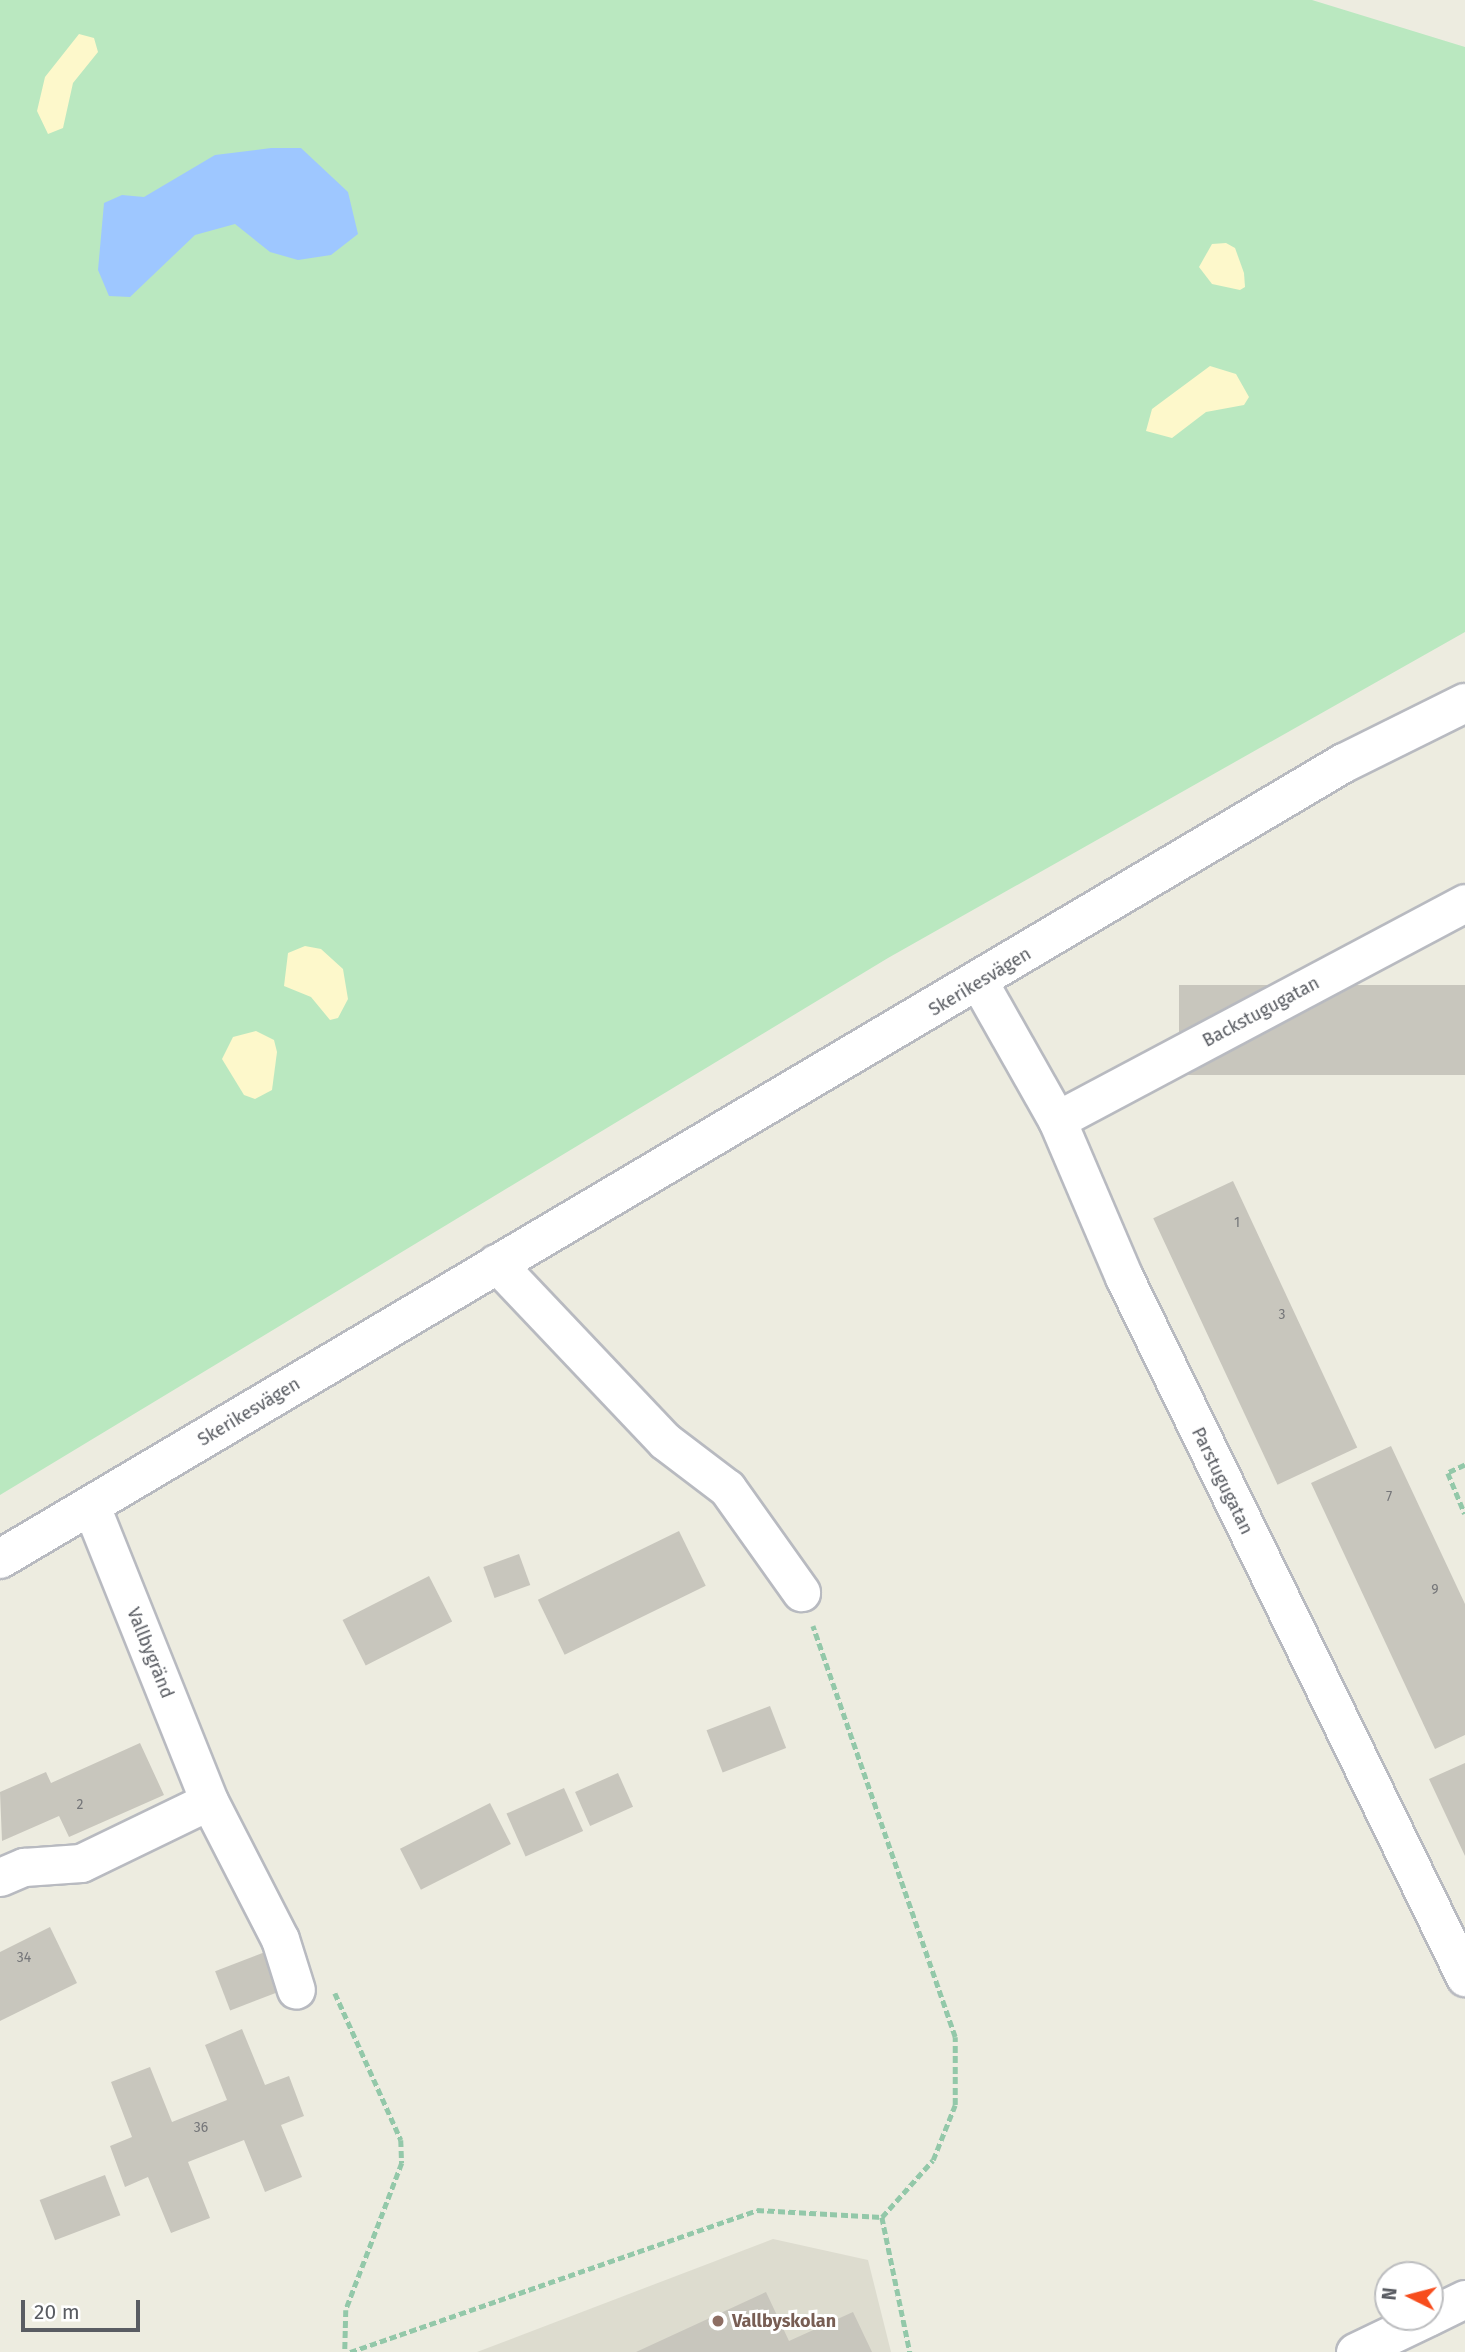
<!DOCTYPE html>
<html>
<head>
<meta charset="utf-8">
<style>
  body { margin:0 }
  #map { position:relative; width:1465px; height:2352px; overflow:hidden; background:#edece0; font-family:"Fira Sans",sans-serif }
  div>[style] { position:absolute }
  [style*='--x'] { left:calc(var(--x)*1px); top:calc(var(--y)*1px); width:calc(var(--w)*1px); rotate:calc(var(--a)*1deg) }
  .education>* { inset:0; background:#dddccf }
  .green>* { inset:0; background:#bae8c0 }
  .sand>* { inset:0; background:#fdf8cb }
  .water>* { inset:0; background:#9ec7ff }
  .building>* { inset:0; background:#c8c6bd; transform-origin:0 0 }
  .path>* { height:4.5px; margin-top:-2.25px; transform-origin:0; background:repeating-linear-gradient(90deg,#93c8a9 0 7px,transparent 0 10.5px) }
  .roads { filter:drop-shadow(2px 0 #b8bac0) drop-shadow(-2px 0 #b8bac0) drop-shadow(0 2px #b8bac0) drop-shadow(0 -2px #b8bac0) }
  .minor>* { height:37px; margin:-18.5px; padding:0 18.5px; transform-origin:18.5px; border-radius:18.5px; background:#fff }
  .tertiary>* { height:38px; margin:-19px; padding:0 19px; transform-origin:19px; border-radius:19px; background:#fff }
  .dots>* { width:19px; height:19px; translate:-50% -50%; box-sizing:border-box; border:4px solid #fff; border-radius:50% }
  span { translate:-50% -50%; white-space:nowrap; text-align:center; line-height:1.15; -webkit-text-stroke:6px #fff; paint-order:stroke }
  .number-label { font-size:14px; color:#757679 }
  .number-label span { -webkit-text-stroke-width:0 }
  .street-label { font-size:18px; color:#595c62 }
  .education-label { font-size:18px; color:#785e54; font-weight:700 }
  .left { translate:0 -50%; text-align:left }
  .north { position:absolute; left:1374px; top:2261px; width:70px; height:70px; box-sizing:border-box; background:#fff; border:2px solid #bdbec0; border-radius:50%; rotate:276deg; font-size:19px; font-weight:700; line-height:28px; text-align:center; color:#595c62 }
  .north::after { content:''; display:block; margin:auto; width:24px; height:32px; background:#f74d1d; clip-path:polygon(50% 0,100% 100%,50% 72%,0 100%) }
  .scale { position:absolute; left:21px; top:2300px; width:119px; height:32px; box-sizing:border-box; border:4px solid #595c62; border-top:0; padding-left:9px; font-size:21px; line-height:24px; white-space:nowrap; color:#595c62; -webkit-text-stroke:5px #fff; paint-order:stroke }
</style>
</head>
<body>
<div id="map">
  <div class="education">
    <i style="clip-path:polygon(773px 2239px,868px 2260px,891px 2352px,477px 2352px)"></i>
  </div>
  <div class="green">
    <i style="clip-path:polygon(0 0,1312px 0,1465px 47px,1465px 632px,888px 958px,0 1495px)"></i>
  </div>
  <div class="sand">
    <i style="clip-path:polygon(79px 34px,94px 38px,98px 52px,73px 83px,63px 128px,48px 134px,37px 111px,45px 77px)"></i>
    <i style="clip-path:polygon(1226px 243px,1235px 248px,1244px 273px,1245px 287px,1240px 290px,1212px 284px,1199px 267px,1212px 244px)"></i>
    <i style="clip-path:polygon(1210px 366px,1236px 374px,1249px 397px,1244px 405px,1206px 412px,1172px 438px,1146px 431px,1152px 409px)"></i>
    <i style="clip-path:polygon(305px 946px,321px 949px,343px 969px,348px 999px,338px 1018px,330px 1020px,311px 997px,284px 986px,288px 953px)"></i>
    <i style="clip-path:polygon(256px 1031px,274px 1040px,277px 1052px,272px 1090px,255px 1099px,244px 1095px,222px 1059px,233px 1037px)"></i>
  </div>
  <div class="water">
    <i style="clip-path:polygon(271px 148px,301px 148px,348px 192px,358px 234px,331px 255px,298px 260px,270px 252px,235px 224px,195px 235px,130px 297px,109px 296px,98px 270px,104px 203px,122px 195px,144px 197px,215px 155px)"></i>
  </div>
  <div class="building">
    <i style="left:1465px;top:985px;width:90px;height:286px;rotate:90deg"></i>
    <i style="left:1233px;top:1181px;width:294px;height:88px;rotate:65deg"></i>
    <i style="clip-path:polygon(1391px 1446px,1465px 1604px,1465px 1735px,1435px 1749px,1311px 1483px)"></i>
    <i style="left:679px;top:1531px;width:61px;height:157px;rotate:64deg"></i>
    <i style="left:519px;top:1554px;width:33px;height:38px;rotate:70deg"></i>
    <i style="left:429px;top:1576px;width:51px;height:97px;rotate:63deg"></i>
    <i style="left:770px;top:1706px;width:45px;height:68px;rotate:69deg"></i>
    <i style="clip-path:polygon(140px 1743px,164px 1795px,69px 1837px,59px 1816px,2px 1841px,0 1792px,46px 1772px,51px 1783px)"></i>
    <i style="clip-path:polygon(1465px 1763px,1465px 1856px,1429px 1779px)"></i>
    <i style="left:618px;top:1773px;width:37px;height:47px;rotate:66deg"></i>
    <i style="left:564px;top:1788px;width:47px;height:63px;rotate:66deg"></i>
    <i style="left:490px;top:1803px;width:46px;height:101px;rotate:63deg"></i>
    <i style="clip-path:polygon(50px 1927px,77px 1983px,0 2021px,0 1952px)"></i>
    <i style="left:273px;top:1949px;width:42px;height:62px;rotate:69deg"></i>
    <i style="clip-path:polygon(242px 2029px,265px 2085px,289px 2076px,304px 2116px,281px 2125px,302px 2177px,265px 2192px,244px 2140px,188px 2162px,210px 2218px,171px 2233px,148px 2177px,125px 2187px,110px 2146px,132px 2137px,111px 2082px,150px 2067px,172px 2122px,227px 2100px,205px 2045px)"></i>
    <i style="left:105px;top:2175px;width:43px;height:70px;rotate:69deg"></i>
    <i style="clip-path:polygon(766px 2292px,789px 2341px,853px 2312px,872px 2352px,636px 2352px)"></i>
  </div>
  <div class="path">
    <i style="--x:1465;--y:1465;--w:19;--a:155"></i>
    <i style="--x:1448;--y:1473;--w:44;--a:67.5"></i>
    <i style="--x:335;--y:1993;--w:161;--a:65.8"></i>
    <i style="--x:401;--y:2140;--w:23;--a:88"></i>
    <i style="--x:402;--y:2163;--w:157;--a:110.9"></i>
    <i style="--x:346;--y:2310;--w:42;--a:91.4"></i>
    <i style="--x:882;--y:2217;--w:138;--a:78.3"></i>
    <i style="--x:350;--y:2352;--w:431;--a:-19.2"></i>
    <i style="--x:757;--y:2210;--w:125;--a:3.2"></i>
    <i style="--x:882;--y:2217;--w:76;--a:-48.2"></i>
    <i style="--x:933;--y:2160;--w:59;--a:-68.2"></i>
    <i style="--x:955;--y:2105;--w:68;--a:-90"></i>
    <i style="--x:955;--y:2037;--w:435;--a:-109.1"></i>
  </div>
  <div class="roads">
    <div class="minor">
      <i style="--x:980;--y:984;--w:156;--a:60.5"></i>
      <i style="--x:1057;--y:1120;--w:171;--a:66.9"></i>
      <i style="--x:1124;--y:1277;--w:779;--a:64.03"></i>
      <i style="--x:1057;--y:1120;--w:462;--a:-28"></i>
      <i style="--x:496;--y:1263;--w:245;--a:46.5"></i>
      <i style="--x:665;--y:1441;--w:78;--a:37.2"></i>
      <i style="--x:727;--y:1488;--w:128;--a:54.6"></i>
      <i style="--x:209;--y:1801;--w:155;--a:62.8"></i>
      <i style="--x:280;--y:1939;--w:53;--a:72.6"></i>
      <i style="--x:0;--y:1877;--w:26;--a:-23"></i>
      <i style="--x:24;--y:1867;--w:57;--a:-4"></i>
      <i style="--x:81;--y:1863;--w:142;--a:-25.8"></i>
      <i style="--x:209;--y:1801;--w:318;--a:-111.8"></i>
      <i style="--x:1430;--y:2316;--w:39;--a:-26"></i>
      <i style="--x:1355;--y:2352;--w:81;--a:-25.6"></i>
    </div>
    <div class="tertiary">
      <i style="--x:0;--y:1559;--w:1562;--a:-30.64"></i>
      <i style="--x:1344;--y:763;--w:135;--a:-26.4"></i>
    </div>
  </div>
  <div class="dots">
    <i style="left:718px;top:2321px;background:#8d6e63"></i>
  </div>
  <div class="number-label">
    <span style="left:1237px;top:1223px">1</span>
    <span style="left:1282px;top:1315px">3</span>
    <span style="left:1389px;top:1497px">7</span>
    <span style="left:1435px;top:1590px">9</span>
    <span style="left:80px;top:1805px">2</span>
    <span style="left:24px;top:1958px">34</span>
    <span style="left:201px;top:2128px">36</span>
  </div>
  <div class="street-label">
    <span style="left:980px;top:982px;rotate:-31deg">Skerikesvägen</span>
    <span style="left:1261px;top:1012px;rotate:-28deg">Backstugugatan</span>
    <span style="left:249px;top:1412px;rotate:-31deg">Skerikesvägen</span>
    <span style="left:1222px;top:1481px;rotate:64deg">Parstugugatan</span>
    <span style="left:150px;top:1653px;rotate:68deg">Vallbygränd</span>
  </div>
  <div class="education-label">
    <span class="left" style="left:732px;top:2321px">Vallbyskolan</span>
  </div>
  <div class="north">N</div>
  <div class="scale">20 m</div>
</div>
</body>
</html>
